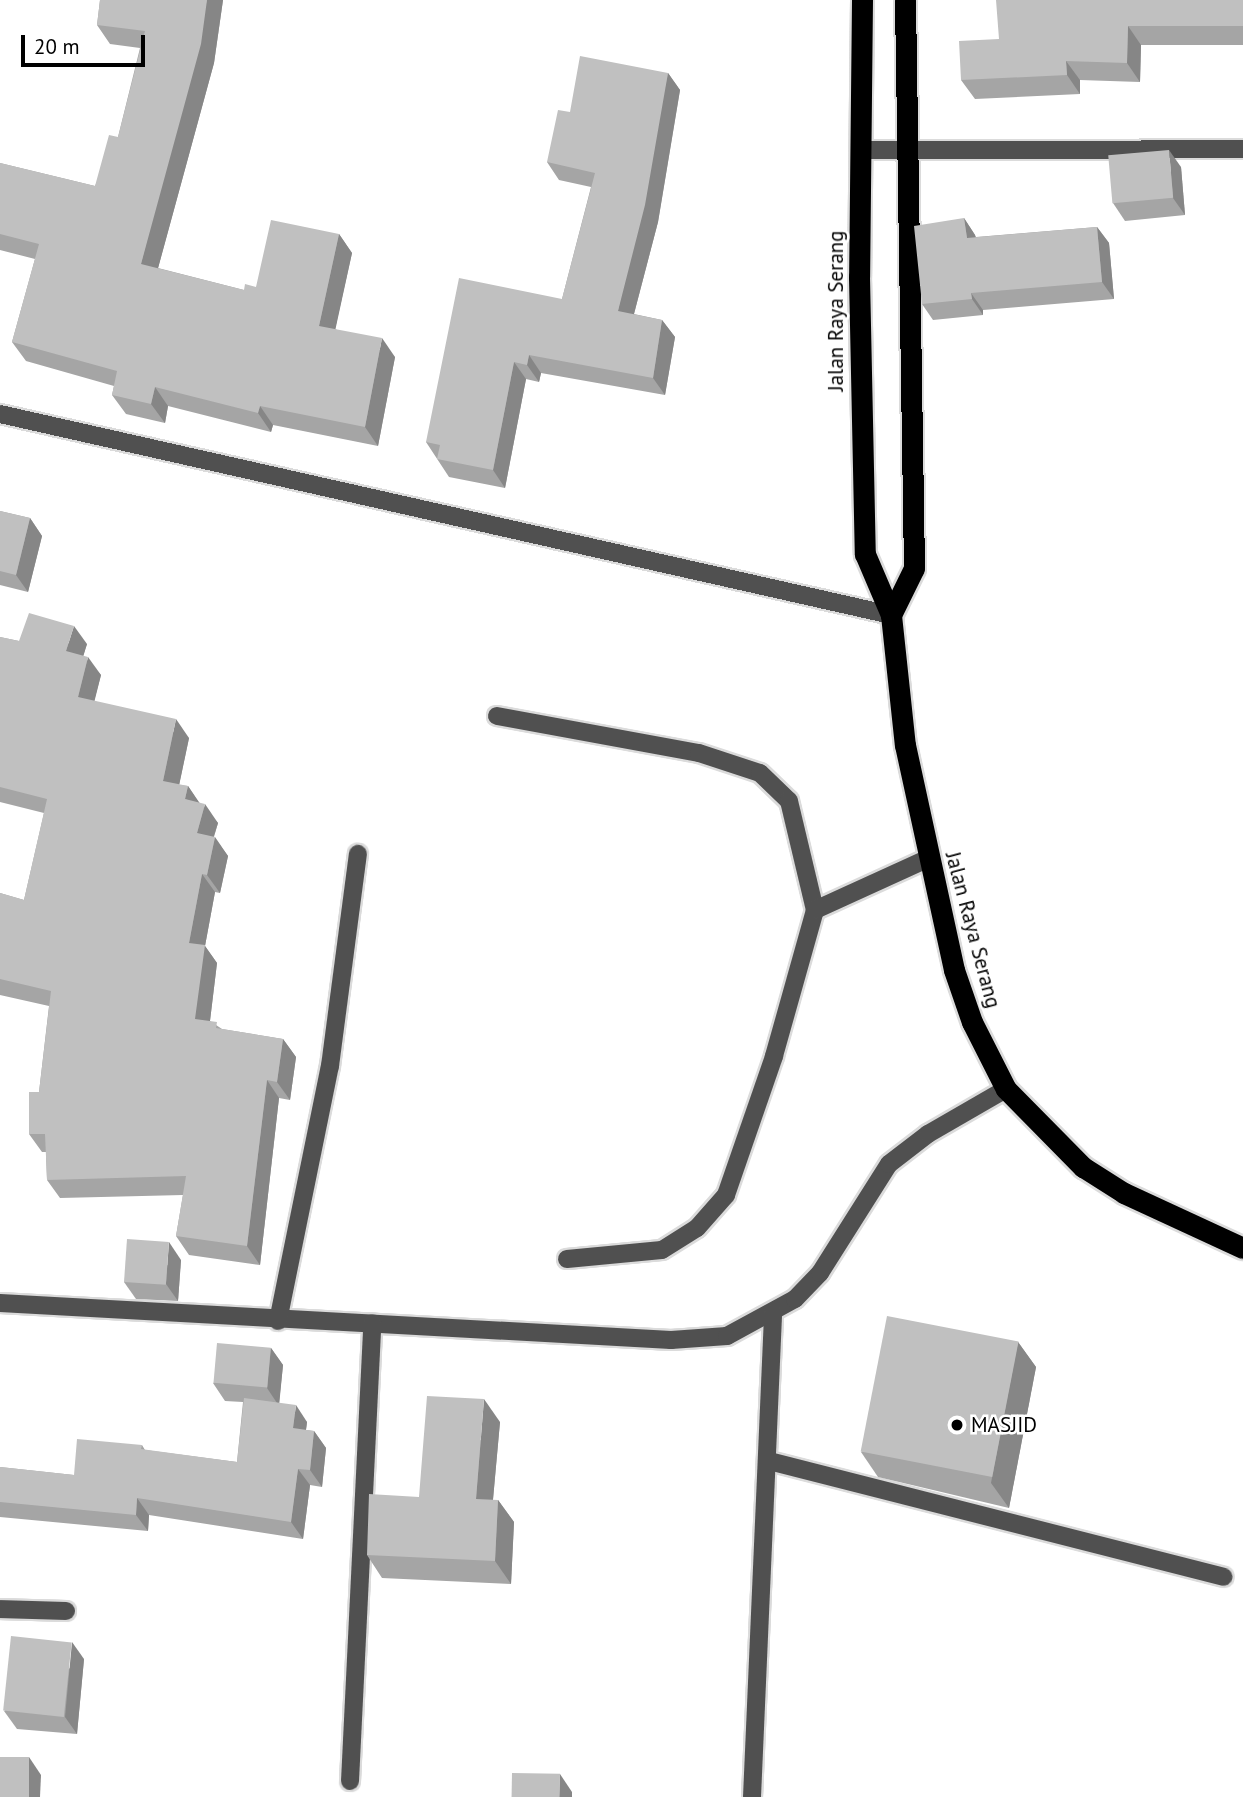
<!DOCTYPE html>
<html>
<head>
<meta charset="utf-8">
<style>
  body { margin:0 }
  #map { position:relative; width:1243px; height:1797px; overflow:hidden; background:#fff; font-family:"PT Sans",sans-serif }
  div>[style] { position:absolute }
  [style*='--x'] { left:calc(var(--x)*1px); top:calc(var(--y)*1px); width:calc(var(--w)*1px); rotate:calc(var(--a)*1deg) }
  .roads { filter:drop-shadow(2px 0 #dbdbdb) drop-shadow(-2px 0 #dbdbdb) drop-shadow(0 2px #dbdbdb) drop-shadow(0 -2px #dbdbdb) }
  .minor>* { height:18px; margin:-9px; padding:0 9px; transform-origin:9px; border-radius:9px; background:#505050 }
  .highway>* { height:21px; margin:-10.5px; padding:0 10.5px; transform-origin:10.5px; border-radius:10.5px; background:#000 }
  .wall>* { inset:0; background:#a5a5a5 }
  .shaded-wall>* { inset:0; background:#868686 }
  .building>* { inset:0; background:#c0c0c0; transform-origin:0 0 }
  .dots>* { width:19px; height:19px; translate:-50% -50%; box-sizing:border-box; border:4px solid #fff; border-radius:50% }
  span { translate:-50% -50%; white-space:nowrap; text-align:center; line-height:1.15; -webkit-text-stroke:5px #fff; paint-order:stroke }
  .street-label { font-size:21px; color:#000 }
  .poi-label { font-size:21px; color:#000 }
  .left { translate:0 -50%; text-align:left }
  .scale { position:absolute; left:21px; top:35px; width:124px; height:32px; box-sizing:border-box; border:4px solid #000; border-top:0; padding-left:9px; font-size:21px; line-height:24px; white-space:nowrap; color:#000; -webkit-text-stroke:5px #fff; paint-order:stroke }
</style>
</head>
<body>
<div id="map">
  <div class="roads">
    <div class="minor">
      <i style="--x:861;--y:150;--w:382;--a:-0.1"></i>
      <i style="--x:0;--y:414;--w:913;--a:12.71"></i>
      <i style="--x:497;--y:716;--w:205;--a:10.4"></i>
      <i style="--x:699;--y:753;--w:64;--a:18.2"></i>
      <i style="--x:760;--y:773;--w:40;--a:44"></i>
      <i style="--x:789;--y:801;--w:112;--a:76.6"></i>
      <i style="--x:567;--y:1259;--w:95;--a:-5.4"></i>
      <i style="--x:662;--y:1250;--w:41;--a:-32.2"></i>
      <i style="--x:697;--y:1228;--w:44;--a:-48.7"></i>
      <i style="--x:726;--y:1195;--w:147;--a:-70.9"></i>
      <i style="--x:774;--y:1056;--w:152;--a:-74.3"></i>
      <i style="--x:815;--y:910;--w:123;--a:-24.5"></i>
      <i style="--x:0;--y:1303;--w:672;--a:3.16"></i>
      <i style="--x:671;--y:1340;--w:56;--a:-4.1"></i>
      <i style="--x:727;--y:1336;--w:77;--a:-28.6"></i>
      <i style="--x:795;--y:1299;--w:36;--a:-46"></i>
      <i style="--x:820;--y:1273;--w:129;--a:-57.7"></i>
      <i style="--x:889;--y:1164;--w:49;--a:-37.6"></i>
      <i style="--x:928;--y:1134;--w:90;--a:-30"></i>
      <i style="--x:278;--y:1321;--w:260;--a:-78.5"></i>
      <i style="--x:330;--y:1066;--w:214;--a:-82.5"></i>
      <i style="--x:769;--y:1461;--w:469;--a:14.3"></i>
      <i style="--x:0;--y:1609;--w:66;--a:1.7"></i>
      <i style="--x:350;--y:1781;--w:458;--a:-87.2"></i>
      <i style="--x:752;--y:1797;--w:484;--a:-87.5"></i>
    </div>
    <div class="highway">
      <i style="--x:862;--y:0;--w:277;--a:90.6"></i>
      <i style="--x:859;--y:277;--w:277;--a:88.8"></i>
      <i style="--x:865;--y:554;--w:66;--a:66.9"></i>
      <i style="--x:891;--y:615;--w:131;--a:83.9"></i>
      <i style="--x:905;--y:745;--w:230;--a:77.7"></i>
      <i style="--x:954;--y:970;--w:55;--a:70.9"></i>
      <i style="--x:972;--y:1022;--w:75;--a:63.1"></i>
      <i style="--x:1006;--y:1089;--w:110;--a:45.4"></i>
      <i style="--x:1083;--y:1167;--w:49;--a:32.4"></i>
      <i style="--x:1124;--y:1193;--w:131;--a:24.8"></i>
      <i style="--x:891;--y:615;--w:52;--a:-63.9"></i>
      <i style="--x:914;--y:568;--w:568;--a:-90.91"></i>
    </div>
  </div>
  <div class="wall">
    <i style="clip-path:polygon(100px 0,223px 0,214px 63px,158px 268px,244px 290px,256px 287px,339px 234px,352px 253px,335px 329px,395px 357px,378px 446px,273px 425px,271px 432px,168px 406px,165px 423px,126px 414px,112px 395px,114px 386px,26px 361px,12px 342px,35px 259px,0 250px,0 163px,95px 186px,118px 137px,140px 48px,110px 44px,97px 25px)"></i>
    <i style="clip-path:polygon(1243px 0,1243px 45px,1141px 45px,1140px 82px,1080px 80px,1080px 94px,975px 99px,961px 80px,999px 39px)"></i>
    <i style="clip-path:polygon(668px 73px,680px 90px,658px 222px,634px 314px,662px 320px,675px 337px,665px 395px,541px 373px,539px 382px,526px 379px,505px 488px,449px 477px,426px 442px,562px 299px,591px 187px,559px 180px,547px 162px)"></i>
    <i style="clip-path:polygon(1181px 167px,1185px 215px,1125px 221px,1113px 203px)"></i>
    <i style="clip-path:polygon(964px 218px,975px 235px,976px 237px,1097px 227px,1109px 243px,1114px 299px,983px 310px,983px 315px,933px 320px,922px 304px)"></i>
    <i style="clip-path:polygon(0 511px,30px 518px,42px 536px,28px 592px,0 585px)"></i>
    <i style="clip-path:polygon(0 637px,19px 641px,87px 644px,83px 656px,101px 675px,94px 701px,189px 738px,179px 785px,188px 786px,199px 803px,218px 823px,214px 837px,228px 856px,220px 893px,215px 892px,205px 946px,217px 963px,210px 1021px,222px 1029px,283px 1039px,296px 1057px,290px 1100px,279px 1098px,260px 1265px,189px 1255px,176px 1236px,183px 1195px,60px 1198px,47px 1180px,46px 1152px,42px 1152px,29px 1134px,39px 1092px,49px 1006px,0 995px,0 893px,24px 900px,44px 813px,0 802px)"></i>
    <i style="clip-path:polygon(181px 1260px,178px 1301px,136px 1299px,124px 1282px)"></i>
    <i style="clip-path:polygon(1018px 1342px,1036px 1367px,1009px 1508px,878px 1477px,861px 1452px)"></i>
    <i style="clip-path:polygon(271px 1348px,283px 1365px,279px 1403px,307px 1422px,306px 1430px,314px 1431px,326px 1448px,322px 1487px,310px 1485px,303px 1539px,149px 1515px,148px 1531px,0 1517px,0 1467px,74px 1475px,142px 1445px,145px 1450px,237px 1462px,243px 1402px,225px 1401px,213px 1383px)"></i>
    <i style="clip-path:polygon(500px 1422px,493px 1500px,498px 1500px,514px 1522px,511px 1584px,382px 1578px,367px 1555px,419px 1497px)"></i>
    <i style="clip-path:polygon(84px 1659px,77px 1734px,17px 1729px,4px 1711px)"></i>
  </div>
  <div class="shaded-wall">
    <i style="clip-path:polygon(207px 0,223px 0,214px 63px,154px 283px,141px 264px)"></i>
    <i style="clip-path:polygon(1128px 26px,1141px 45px,1140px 82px,1127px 63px)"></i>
    <i style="clip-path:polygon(1066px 61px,1080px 80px,1080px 94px,1067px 75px)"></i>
    <i style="clip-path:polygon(668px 73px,680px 90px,658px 222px,630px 329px,618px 311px)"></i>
    <i style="clip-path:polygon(1169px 150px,1181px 167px,1185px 215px,1173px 198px)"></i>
    <i style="clip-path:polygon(964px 218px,975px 235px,979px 254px,967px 238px)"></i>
    <i style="clip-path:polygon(1097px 227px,1109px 243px,1114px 299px,1102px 282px)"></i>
    <i style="clip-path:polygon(339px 234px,352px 253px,332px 345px,319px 326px)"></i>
    <i style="clip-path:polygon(971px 293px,983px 310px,983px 315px,972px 299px)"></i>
    <i style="clip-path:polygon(662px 320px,675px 337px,665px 395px,653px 378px)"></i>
    <i style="clip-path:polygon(382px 338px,395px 357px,378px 446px,365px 427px)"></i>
    <i style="clip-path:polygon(529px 355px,541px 373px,539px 382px,527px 365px)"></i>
    <i style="clip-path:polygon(514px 362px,526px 379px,505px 488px,493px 470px)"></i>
    <i style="clip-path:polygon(155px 387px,168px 406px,165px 423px,151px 404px)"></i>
    <i style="clip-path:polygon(260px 406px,273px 425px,271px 432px,258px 413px)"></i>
    <i style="clip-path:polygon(30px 518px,42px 536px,28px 592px,16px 575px)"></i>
    <i style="clip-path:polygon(74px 626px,87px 644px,79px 670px,66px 651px)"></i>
    <i style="clip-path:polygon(88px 657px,101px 675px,91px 715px,78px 697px)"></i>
    <i style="clip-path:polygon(176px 719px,189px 738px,176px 800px,163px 781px)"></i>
    <i style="clip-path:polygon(188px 786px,201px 805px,185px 799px)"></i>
    <i style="clip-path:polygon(205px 804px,218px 823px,209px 851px,197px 833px)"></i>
    <i style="clip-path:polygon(215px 837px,228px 856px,220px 893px,207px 875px)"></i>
    <i style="clip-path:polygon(202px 874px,215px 892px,205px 946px,217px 963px,208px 1037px,195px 1019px,189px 943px)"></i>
    <i style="clip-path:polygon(283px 1039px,296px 1057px,290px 1100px,277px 1082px)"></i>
    <i style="clip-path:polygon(267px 1080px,279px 1098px,260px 1265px,247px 1246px)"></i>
    <i style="clip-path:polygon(169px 1242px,181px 1260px,178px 1301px,166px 1284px)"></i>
    <i style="clip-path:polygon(1018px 1342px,1036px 1367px,1009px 1508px,991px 1483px)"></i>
    <i style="clip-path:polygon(271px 1348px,283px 1365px,279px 1406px,267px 1388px)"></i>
    <i style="clip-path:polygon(484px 1399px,500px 1422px,491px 1521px,476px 1499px)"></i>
    <i style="clip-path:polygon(296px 1405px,307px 1422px,304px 1445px,293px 1428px)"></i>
    <i style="clip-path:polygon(314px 1431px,326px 1448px,322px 1487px,310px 1470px)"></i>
    <i style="clip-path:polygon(298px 1469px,310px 1485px,303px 1539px,291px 1522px)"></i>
    <i style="clip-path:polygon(137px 1498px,149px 1515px,148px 1531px,136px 1515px)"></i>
    <i style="clip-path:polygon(498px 1500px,514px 1522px,511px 1584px,495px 1561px)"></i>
    <i style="clip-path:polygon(72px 1642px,84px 1659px,77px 1734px,65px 1717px)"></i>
    <i style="clip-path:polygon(29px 1757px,41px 1775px,40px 1797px,28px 1797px)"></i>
    <i style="clip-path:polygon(560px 1774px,572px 1792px,572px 1797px,559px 1797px)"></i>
  </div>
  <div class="building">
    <i style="clip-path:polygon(100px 0,207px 0,201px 44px,141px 264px,244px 290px,245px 284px,256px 287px,271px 220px,339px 234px,319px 326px,382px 338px,365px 427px,260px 406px,258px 413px,155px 387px,151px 404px,112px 395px,117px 371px,12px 342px,39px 244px,0 234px,0 163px,95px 186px,109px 135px,118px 137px,145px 31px,97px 25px)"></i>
    <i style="clip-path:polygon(996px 0,1243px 0,1243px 26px,1128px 26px,1127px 63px,1066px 61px,1067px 75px,961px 80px,959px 41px,999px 39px)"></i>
    <i style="clip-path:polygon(580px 56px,668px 73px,645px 205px,618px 311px,662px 320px,653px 378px,529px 355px,527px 365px,514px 362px,493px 470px,437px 459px,440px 445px,426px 442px,459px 278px,562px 299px,595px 173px,547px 162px,558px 110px,570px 112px)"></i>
    <i style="left:1169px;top:150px;width:48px;height:61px;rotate:85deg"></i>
    <i style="clip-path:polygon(964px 218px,967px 238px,1097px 227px,1102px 282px,971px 293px,972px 299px,922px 304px,914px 226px)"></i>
    <i style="clip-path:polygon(0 511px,30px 518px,16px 575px,0 571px)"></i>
    <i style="clip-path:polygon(29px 613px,74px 626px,66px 651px,88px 657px,78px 697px,176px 719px,163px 781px,188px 786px,185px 799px,205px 804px,197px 833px,215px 837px,207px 875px,202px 874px,189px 943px,205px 945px,195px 1019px,217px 1022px,216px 1028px,283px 1039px,277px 1082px,267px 1080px,247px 1246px,176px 1236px,186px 1176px,47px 1180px,45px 1134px,29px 1134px,29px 1092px,39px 1092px,51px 991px,0 979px,0 893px,24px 900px,47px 799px,0 787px,0 637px,19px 641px)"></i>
    <i style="left:127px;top:1239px;width:42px;height:43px;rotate:4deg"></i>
    <i style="left:887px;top:1316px;width:134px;height:138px;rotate:11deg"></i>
    <i style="left:217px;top:1343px;width:54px;height:40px;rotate:5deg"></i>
    <i style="clip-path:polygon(427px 1396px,484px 1399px,476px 1499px,498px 1500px,495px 1561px,367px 1555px,369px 1494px,419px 1497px)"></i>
    <i style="clip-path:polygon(244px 1398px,296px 1405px,293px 1428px,314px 1431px,310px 1470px,298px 1469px,291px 1522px,137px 1498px,136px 1515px,0 1502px,0 1467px,74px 1475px,77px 1439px,142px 1445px,141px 1449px,237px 1462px)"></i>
    <i style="left:11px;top:1636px;width:61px;height:75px;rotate:6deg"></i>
    <i style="left:0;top:1757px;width:29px;height:40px"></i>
    <i style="left:512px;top:1773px;width:48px;height:24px;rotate:1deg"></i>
  </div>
  <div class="dots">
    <i style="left:957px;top:1425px;background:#000"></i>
  </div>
  <div class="street-label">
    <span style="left:836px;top:311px;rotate:-90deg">Jalan Raya Serang</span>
    <span style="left:973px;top:930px;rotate:75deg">Jalan Raya Serang</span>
  </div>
  <div class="poi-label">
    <span class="left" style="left:971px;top:1425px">MASJID</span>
  </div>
  <div class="scale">20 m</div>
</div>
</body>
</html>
